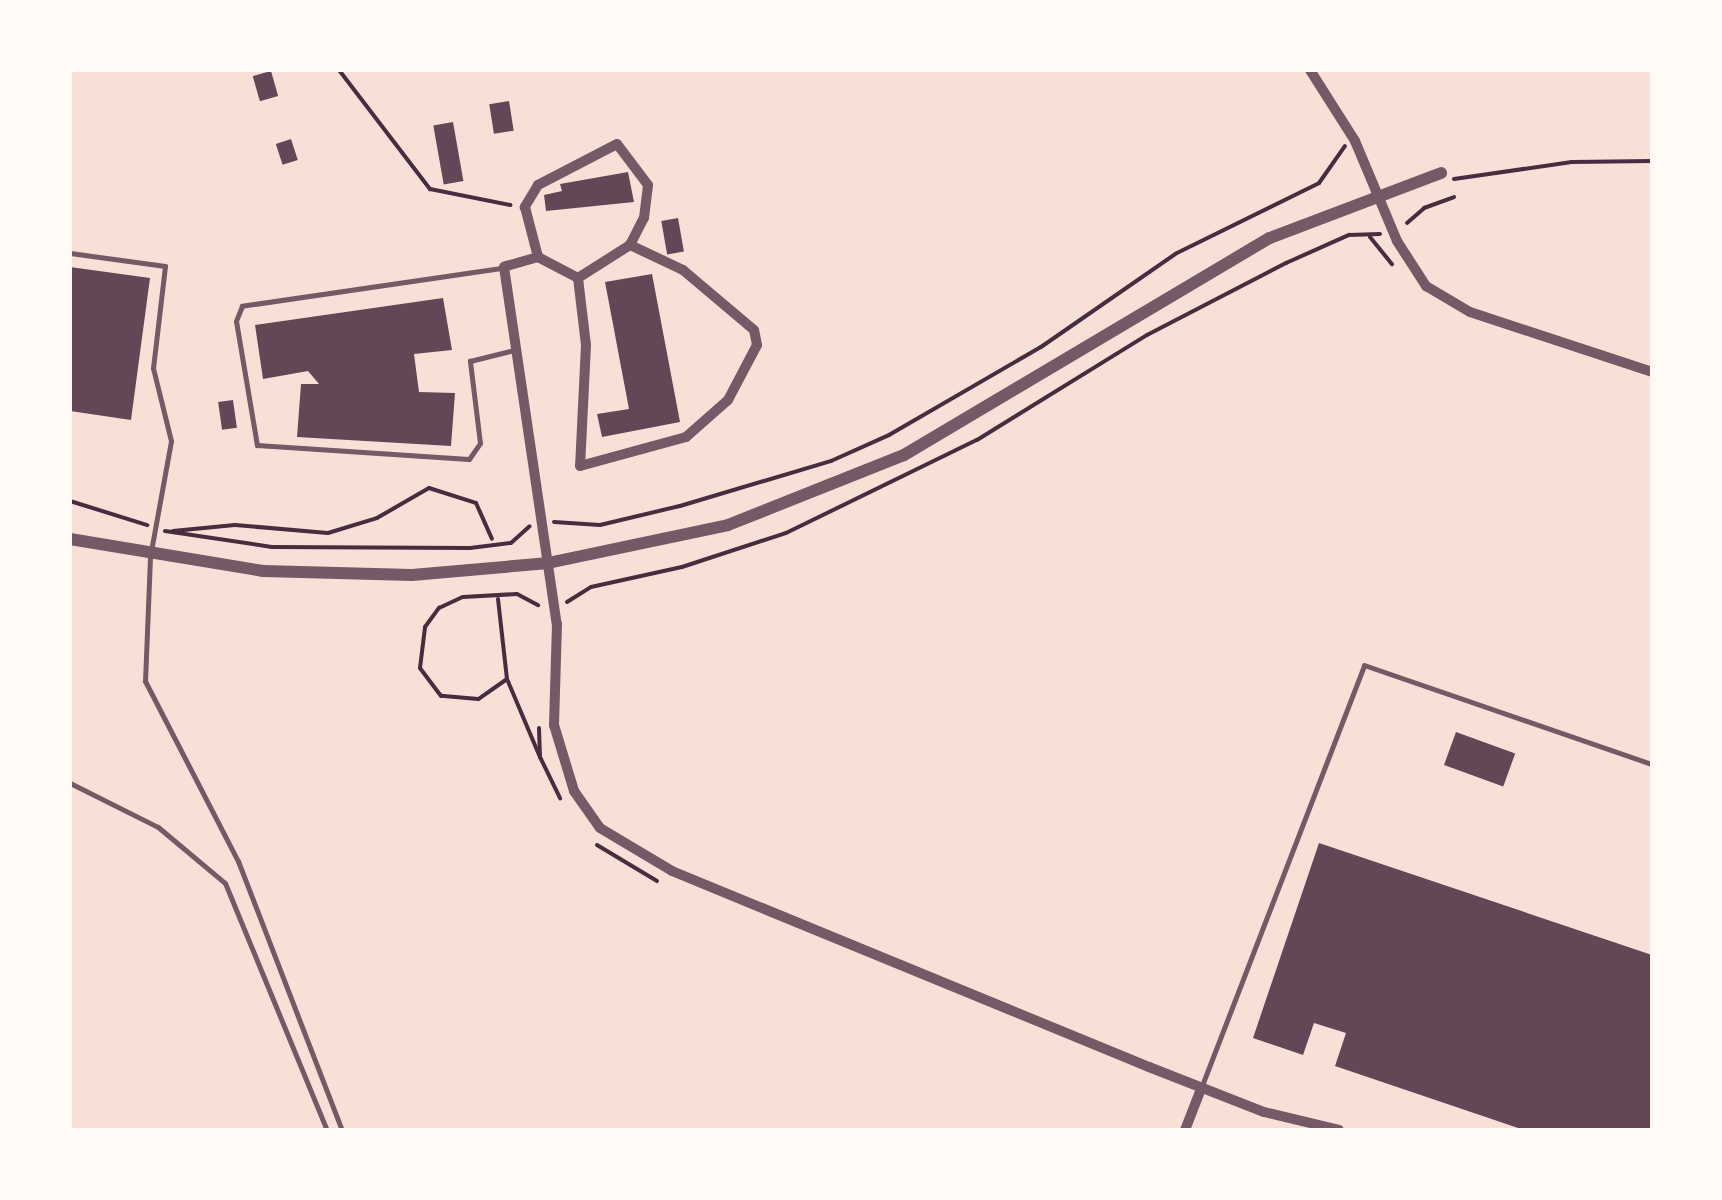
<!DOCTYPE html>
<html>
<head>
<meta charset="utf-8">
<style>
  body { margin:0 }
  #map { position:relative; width:1722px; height:1200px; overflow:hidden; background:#f7e1d7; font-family:"PT Sans Narrow",sans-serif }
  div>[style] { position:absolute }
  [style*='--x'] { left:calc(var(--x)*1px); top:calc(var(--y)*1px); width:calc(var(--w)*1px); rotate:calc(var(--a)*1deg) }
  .building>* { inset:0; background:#644757; transform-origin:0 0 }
  .path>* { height:4px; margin:-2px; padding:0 2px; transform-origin:2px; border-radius:2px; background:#4a2c40 }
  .service>* { height:5px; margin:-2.5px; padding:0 2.5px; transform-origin:2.5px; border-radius:2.5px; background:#755966 }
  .minor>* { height:10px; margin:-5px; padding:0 5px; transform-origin:5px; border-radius:5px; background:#755966 }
  .tertiary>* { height:12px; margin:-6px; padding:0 6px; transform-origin:6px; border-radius:6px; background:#755966 }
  span { translate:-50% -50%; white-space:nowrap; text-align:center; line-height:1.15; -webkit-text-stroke:10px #fffaf5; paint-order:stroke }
  .frame { position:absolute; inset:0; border:72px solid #fffaf5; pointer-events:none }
</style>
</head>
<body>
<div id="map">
  <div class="building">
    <i style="left:271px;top:71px;width:26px;height:19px;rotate:74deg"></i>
    <i style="left:509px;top:101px;width:30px;height:20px;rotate:81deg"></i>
    <i style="left:453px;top:122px;width:60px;height:20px;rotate:80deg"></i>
    <i style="left:291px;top:139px;width:22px;height:16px;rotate:72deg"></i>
    <i style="clip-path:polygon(628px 172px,634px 202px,546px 211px,544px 195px,562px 191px,560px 184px)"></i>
    <i style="left:678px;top:218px;width:34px;height:17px;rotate:80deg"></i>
    <i style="clip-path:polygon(70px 267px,150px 278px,131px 420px,70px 411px)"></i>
    <i style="clip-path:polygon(652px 274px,680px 422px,602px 437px,597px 414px,629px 409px,605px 282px)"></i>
    <i style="clip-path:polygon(443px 298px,452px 350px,414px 354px,419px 392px,455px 393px,451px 446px,297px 437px,301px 384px,319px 384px,308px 371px,263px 379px,255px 325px)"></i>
    <i style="left:233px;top:400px;width:28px;height:15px;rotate:82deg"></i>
    <i style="left:1456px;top:732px;width:63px;height:35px;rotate:20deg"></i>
    <i style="clip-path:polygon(1319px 843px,1652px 955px,1652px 1130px,1524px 1130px,1335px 1066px,1346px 1033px,1314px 1023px,1303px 1055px,1253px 1038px)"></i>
  </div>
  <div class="path">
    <i style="--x:339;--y:70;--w:150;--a:52.6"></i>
    <i style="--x:430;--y:189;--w:82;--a:11.3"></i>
    <i style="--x:1454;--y:179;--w:119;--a:-8.2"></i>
    <i style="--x:1572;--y:162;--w:80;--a:-0.7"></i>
    <i style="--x:1407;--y:223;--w:23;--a:-41"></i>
    <i style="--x:1424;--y:208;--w:32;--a:-20"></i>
    <i style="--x:1370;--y:237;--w:35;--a:51"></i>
    <i style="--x:70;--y:501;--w:81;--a:17.3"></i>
    <i style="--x:554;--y:522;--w:46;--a:3.7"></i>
    <i style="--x:600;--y:525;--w:82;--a:-13.4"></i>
    <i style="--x:680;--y:506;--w:158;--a:-16.6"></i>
    <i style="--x:831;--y:461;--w:64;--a:-24.1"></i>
    <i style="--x:889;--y:435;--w:176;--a:-30.1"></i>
    <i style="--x:1041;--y:347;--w:165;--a:-34.7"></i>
    <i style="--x:1177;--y:253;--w:158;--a:-26.2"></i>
    <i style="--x:1319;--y:183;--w:45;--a:-54.9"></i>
    <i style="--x:165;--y:531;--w:108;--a:8.5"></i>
    <i style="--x:272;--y:547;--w:198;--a:0.3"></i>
    <i style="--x:470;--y:548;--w:41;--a:-7"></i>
    <i style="--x:511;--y:543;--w:25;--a:-42"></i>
    <i style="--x:173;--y:531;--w:62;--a:-5.5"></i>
    <i style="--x:235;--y:525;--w:93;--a:4.9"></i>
    <i style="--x:328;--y:533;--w:51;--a:-17"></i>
    <i style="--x:377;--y:518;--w:60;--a:-30"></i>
    <i style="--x:429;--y:488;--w:49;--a:17.7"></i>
    <i style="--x:476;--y:503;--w:39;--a:66"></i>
    <i style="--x:498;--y:599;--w:81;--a:83.6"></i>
    <i style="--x:507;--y:679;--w:85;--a:67.1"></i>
    <i style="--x:567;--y:602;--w:28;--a:-32"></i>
    <i style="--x:591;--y:587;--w:93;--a:-12.4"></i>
    <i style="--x:682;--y:567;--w:109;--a:-18.1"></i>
    <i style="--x:786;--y:533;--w:212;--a:-26"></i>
    <i style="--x:977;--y:440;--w:200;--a:-31.7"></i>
    <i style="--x:1147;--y:335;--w:157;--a:-27.4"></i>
    <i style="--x:1286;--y:263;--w:69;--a:-24"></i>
    <i style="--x:1349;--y:235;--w:31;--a:-2"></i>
    <i style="--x:507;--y:679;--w:35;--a:145"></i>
    <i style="--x:478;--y:699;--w:37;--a:-175"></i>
    <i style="--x:441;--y:696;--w:35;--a:-127"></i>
    <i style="--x:420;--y:668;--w:41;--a:-83"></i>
    <i style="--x:425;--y:627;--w:24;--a:-54"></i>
    <i style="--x:439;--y:608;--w:26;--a:-25"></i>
    <i style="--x:463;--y:597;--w:54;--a:-3.2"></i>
    <i style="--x:517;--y:594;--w:24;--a:28"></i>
    <i style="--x:539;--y:728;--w:29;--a:88"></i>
    <i style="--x:540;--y:757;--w:46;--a:64"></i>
    <i style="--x:597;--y:845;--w:70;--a:31"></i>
  </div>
  <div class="service">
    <i style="--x:70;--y:253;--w:96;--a:7.8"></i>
    <i style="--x:165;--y:266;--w:103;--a:96.7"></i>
    <i style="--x:153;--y:368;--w:75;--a:76.1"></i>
    <i style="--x:171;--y:441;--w:118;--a:100.3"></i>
    <i style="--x:150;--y:557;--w:124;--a:92.3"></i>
    <i style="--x:145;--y:681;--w:203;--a:62.7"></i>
    <i style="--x:238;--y:861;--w:288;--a:68.9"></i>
    <i style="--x:501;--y:268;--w:262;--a:171.7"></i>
    <i style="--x:242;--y:306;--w:16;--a:112"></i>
    <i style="--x:236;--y:321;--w:126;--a:80.4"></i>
    <i style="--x:257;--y:445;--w:212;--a:3.8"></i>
    <i style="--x:469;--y:459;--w:19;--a:-55"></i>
    <i style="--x:480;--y:443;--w:83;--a:-97"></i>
    <i style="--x:470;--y:361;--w:45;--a:-14"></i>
    <i style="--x:70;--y:783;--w:98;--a:26.6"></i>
    <i style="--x:158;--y:827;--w:87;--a:39.9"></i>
    <i style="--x:225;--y:883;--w:267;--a:67.6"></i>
    <i style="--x:1201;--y:1088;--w:453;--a:-68.9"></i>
    <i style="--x:1364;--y:665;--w:305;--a:19"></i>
  </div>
  <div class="minor">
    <i style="--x:1310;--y:70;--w:84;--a:57.6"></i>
    <i style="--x:1355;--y:141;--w:108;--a:67.2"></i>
    <i style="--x:1397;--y:241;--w:54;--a:57.2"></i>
    <i style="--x:1426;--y:286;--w:51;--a:30.6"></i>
    <i style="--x:1470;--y:312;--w:192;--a:18.2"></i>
    <i style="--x:538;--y:257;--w:35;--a:164"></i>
    <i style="--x:504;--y:267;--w:361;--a:81.6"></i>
    <i style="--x:557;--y:624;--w:101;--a:91.7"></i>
    <i style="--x:554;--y:725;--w:69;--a:73.1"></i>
    <i style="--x:574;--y:791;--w:45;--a:54.9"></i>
    <i style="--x:600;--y:828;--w:84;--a:30.8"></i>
    <i style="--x:672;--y:871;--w:516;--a:22.34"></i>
    <i style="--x:1149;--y:1067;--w:123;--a:21.4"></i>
    <i style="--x:1264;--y:1112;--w:77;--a:13.5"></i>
    <i style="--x:578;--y:278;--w:62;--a:-32.4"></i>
    <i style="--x:630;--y:245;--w:30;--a:-63"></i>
    <i style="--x:644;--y:218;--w:33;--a:-83"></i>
    <i style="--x:648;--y:185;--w:51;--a:-127.1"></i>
    <i style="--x:617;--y:144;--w:89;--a:152.6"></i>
    <i style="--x:538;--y:185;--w:26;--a:121"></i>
    <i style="--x:525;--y:207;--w:52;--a:75.4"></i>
    <i style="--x:538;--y:257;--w:45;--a:27.7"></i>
    <i style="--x:578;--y:278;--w:67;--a:83.2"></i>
    <i style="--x:586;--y:345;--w:121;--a:92.8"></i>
    <i style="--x:580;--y:466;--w:110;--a:-15.3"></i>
    <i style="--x:686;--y:437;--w:56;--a:-41.4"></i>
    <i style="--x:728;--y:400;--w:62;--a:-62.2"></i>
    <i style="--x:757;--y:345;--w:15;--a:-101"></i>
    <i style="--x:754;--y:330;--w:93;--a:-139.8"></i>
    <i style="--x:683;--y:270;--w:59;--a:-154.7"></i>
    <i style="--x:1185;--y:1130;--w:44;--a:-68.7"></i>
  </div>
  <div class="tertiary">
    <i style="--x:70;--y:539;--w:196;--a:9.4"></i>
    <i style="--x:263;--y:571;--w:149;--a:1.5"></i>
    <i style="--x:412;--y:575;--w:137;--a:-5"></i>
    <i style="--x:548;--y:563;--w:184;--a:-11.9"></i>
    <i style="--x:728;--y:525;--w:189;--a:-21.7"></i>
    <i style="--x:904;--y:455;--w:425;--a:-30.7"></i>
    <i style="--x:1270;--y:238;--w:183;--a:-20.8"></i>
  </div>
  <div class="frame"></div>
</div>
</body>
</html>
